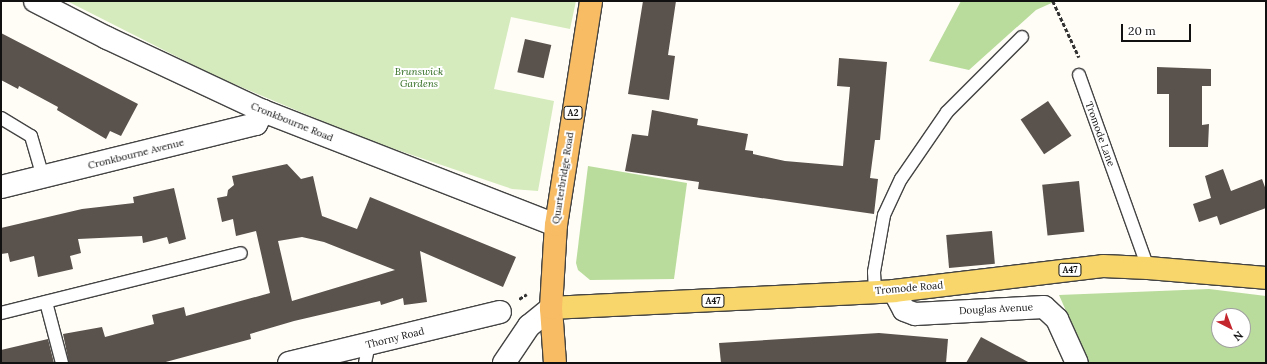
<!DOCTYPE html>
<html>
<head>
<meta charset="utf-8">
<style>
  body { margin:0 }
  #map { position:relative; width:1267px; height:364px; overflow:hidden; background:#fffdf5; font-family:Lora,serif }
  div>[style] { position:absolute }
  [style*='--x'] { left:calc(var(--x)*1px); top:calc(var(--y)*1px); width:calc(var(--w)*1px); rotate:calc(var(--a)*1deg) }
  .green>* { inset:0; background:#d5ebbd }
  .forest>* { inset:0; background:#b9dc9c }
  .building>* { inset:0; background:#5a524d; transform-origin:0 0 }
  .path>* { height:2.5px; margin-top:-1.25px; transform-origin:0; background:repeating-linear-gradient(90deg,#333 0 4px,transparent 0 6px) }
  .roads { filter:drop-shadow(1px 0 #444) drop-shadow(-1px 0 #444) drop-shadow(0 1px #444) drop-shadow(0 -1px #444) }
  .service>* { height:12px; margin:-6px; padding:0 6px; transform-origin:6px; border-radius:6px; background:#fff }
  .minor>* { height:22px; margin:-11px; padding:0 11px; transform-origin:11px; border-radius:11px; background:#fff }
  .tertiary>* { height:22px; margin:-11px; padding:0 11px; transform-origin:11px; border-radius:11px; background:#fff }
  .primary>* { height:22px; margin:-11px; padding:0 11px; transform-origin:11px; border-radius:11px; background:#f9d66b }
  .trunk>* { height:22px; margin:-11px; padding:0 11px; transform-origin:11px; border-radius:11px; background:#f7bc64 }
  span { translate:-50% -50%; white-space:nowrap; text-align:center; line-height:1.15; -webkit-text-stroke:4px #fff; paint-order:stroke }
  .shield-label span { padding:1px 3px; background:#fff; border:1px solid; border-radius:3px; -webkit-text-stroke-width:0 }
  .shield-label { font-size:9px; color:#111; font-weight:700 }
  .park-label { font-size:10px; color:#2f6b1f; font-style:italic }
  .street-label { font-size:10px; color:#111 }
  .frame { position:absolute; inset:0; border:2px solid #111; pointer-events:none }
  .north { position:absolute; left:1211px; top:308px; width:40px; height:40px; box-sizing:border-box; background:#fff; border:1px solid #a0a0a0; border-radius:50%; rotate:138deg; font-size:11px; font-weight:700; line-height:16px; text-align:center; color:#111 }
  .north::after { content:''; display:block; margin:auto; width:14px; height:18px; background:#c4262e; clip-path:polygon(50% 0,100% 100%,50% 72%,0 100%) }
  .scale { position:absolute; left:1121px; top:24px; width:70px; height:18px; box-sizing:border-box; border:2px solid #111; border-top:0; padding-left:5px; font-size:12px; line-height:14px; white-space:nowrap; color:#111; -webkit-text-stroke:3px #fff; paint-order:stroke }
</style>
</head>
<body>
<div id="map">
  <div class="green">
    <i style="clip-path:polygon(67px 1px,576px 1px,570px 29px,511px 17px,494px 89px,554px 101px,538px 191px,512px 189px,365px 139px,215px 76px)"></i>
  </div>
  <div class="forest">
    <i style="clip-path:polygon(961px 1px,1056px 1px,1036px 10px,969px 70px,929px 61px)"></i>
    <i style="clip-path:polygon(588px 166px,687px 183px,674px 279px,590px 280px,578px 270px,576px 263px)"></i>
    <i style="clip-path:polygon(evenodd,1209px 289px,1266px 296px,1266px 363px,1089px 363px,1059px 295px,1209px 289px,1219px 316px,1243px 316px,1243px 340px,1219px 340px,1219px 316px)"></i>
  </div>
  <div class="building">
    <i style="clip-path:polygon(643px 1px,676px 1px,668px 55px,675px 56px,669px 100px,628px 94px)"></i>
    <i style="clip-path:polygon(1px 33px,138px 104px,121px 136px,110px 131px,106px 139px,57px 110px,58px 107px,19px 86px,18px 89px,1px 80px)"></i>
    <i style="left:525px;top:39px;width:27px;height:34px;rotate:13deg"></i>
    <i style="clip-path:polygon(839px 58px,887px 62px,880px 140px,875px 140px,870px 178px,878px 179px,874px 214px,698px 189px,699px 182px,625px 171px,632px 134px,648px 136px,652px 110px,698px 119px,697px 125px,748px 134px,745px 150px,753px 151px,753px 154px,785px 161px,843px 166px,850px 87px,837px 86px)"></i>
    <i style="clip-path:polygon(1157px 67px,1211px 69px,1211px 86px,1202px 86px,1202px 125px,1209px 124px,1208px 147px,1169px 147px,1169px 94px,1157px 94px)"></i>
    <i style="left:1048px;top:101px;width:42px;height:33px;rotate:56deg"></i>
    <i style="clip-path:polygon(evenodd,287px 164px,301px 179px,313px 176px,322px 216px,357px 229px,370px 197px,516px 257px,503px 287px,420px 251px,427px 302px,404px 305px,403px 298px,381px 305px,380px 301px,294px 321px,250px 334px,251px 339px,162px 363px,69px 363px,63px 334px,102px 327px,105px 337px,154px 324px,152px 315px,184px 307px,186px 316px,270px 293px,256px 231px,236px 236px,233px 219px,222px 222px,217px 198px,227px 196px,228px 190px,234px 185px,232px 176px,287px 164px,302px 237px,324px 242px,395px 270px,292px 301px,278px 241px,302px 237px)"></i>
    <i style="clip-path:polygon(1223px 169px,1231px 191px,1262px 179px,1266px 190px,1266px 208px,1220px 225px,1217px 216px,1199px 222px,1193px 204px,1211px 198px,1205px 176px)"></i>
    <i style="left:1079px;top:181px;width:51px;height:37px;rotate:84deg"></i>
    <i style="clip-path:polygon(174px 188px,186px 239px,169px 244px,167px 237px,143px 243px,142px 236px,78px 239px,81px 253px,70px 256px,73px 269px,38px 277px,34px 256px,10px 262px,8px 253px,1px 254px,1px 228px,82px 209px,134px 203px,133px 197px)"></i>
    <i style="left:992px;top:231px;width:33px;height:46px;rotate:85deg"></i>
    <i style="clip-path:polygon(879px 333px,948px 339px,946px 363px,721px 363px,719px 343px)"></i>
    <i style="clip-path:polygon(981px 337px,1030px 363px,966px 363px)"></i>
    <i style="clip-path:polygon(48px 339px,54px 363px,1px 363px,1px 350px)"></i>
  </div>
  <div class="path">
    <i style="--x:1053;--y:1;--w:62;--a:65.1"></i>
    <i style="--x:519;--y:299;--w:9;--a:-32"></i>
  </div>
  <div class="roads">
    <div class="service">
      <i style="--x:1079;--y:75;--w:205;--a:70.3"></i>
      <i style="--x:1;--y:118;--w:35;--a:31"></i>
      <i style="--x:31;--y:136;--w:43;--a:73.7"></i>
      <i style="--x:875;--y:291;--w:19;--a:-93"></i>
      <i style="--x:874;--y:272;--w:58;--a:-80"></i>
      <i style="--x:884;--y:215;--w:40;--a:-65"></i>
      <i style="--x:901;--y:179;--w:81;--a:-55.5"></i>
      <i style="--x:947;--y:112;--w:106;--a:-45"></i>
      <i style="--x:46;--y:302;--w:63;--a:75.3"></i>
      <i style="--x:1;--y:313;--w:247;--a:-14"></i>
      <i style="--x:365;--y:363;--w:19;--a:-78"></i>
    </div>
    <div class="minor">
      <i style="--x:35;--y:1;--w:81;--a:27.2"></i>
      <i style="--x:107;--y:38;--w:172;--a:25.1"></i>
      <i style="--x:263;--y:111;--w:314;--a:21.3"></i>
      <i style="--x:1;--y:187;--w:263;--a:-13.9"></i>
      <i style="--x:256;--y:124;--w:15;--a:-62"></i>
      <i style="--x:894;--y:291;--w:21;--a:62"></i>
      <i style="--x:904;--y:310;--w:12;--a:20"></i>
      <i style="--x:915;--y:314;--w:129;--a:-3.1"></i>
      <i style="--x:1044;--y:307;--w:18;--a:43"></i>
      <i style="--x:1057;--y:319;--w:48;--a:65.6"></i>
      <i style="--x:289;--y:363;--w:217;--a:-13.6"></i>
    </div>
    <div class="tertiary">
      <i style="--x:504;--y:363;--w:45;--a:-56"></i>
      <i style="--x:529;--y:326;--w:28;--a:-39"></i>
    </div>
    <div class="primary">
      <i style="--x:551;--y:308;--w:343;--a:-2.8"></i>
      <i style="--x:894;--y:291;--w:210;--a:-6.8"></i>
      <i style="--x:1103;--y:266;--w:45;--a:2.5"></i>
      <i style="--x:1148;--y:268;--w:118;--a:4.8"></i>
    </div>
    <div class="trunk">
      <i style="--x:555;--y:363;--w:55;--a:-94.2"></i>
      <i style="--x:551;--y:308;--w:83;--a:-86.6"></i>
      <i style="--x:556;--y:225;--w:227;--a:-81.1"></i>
    </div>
  </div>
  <div class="shield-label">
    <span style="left:573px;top:113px">A2</span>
    <span style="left:1070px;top:270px">A47</span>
    <span style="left:713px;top:301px">A47</span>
  </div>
  <div class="park-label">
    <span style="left:419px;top:77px">Brunswick<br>Gardens</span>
  </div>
  <div class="street-label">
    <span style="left:292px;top:122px;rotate:22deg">Cronkbourne Road</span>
    <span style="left:1100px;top:134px;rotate:70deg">Tromode Lane</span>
    <span style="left:136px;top:154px;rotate:-14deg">Cronkbourne Avenue</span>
    <span style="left:563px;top:178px;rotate:-81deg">Quarterbridge Road</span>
    <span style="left:909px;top:288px;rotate:-5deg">Tromode Road</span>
    <span style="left:996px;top:309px;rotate:-3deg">Douglas Avenue</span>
    <span style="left:395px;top:338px;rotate:-14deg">Thorny Road</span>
  </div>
  <div class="frame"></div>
  <div class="north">N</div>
  <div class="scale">20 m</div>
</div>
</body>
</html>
